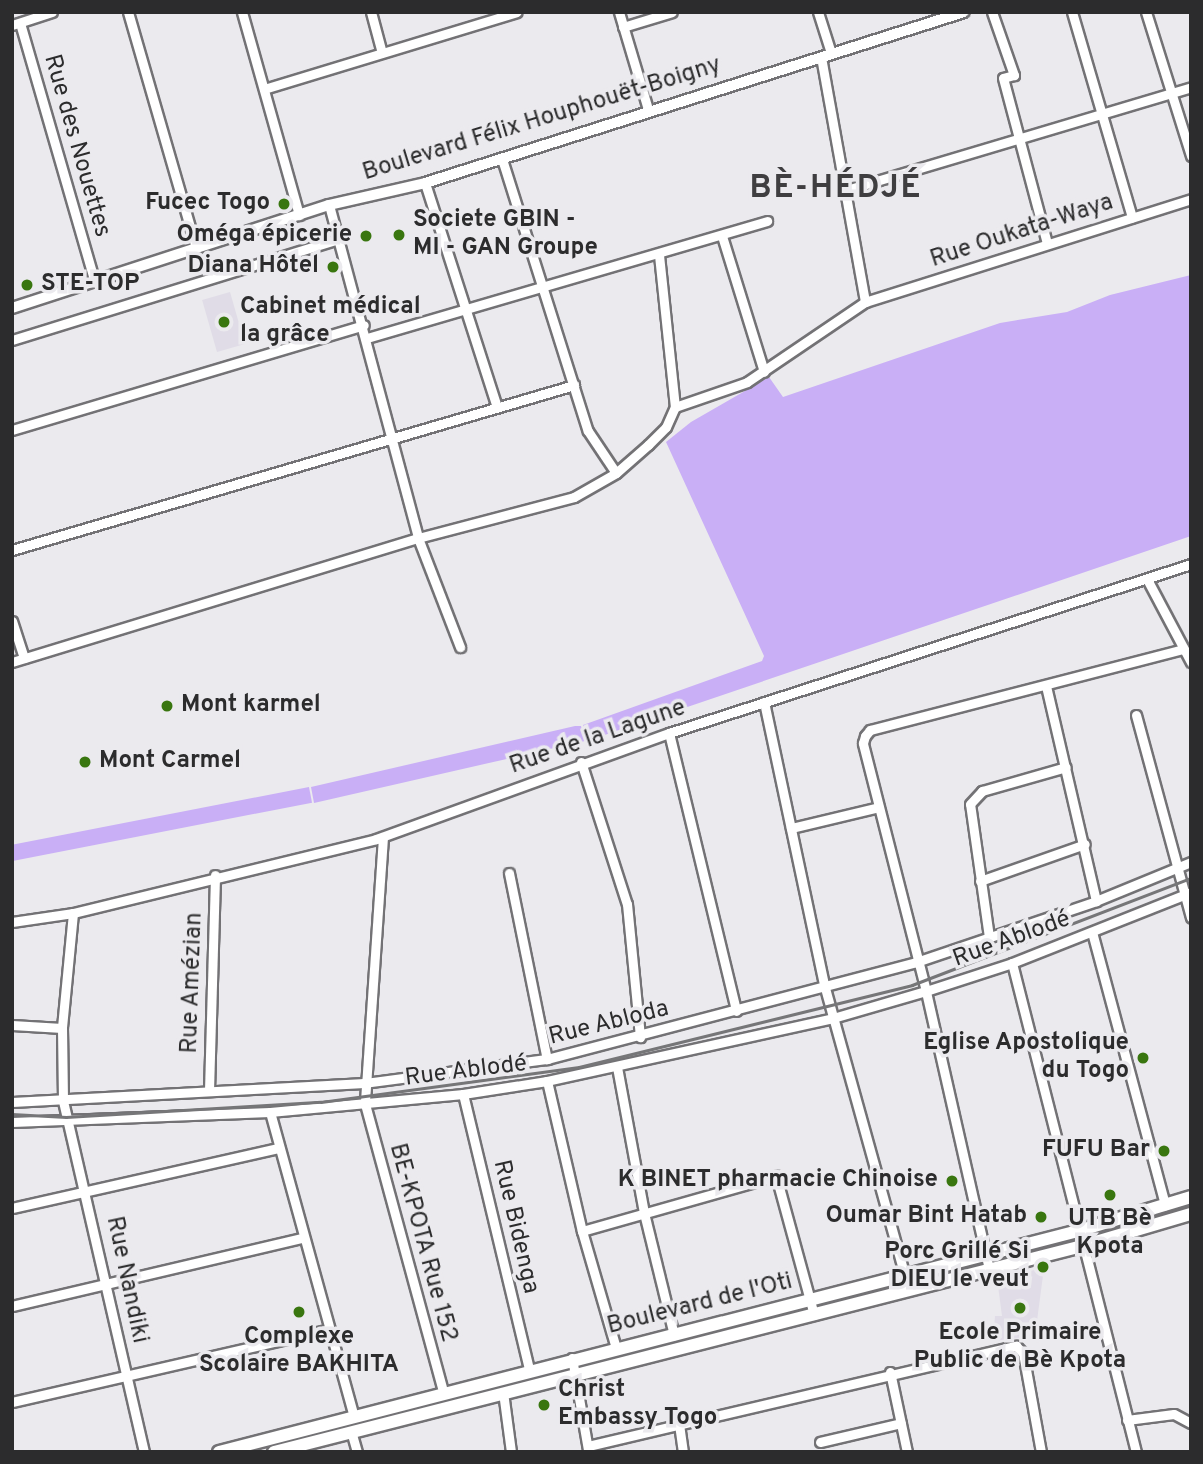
<!DOCTYPE html>
<html>
<head>
<meta charset="utf-8">
<style>
  body { margin:0 }
  #map { position:relative; width:1203px; height:1464px; overflow:hidden; background:#ebeaee; font-family:Overpass,sans-serif }
  div>[style] { position:absolute }
  [style*='--x'] { left:calc(var(--x)*1px); top:calc(var(--y)*1px); width:calc(var(--w)*1px); rotate:calc(var(--a)*1deg) }
  .built>* { inset:0; background:#e0dce7; transform-origin:0 0 }
  .water>* { inset:0; background:#c9aff6; transform-origin:0 0 }
  .roads { filter:drop-shadow(2px 0 #737275) drop-shadow(-2px 0 #737275) drop-shadow(0 2px #737275) drop-shadow(0 -2px #737275) }
  .minor>* { height:9px; margin:-4.5px; padding:0 4.5px; transform-origin:4.5px; border-radius:4.5px; background:#fff }
  .tertiary>* { height:10px; margin:-5px; padding:0 5px; transform-origin:5px; border-radius:5px; background:#fff }
  .secondary>* { height:12px; margin:-6px; padding:0 6px; transform-origin:6px; border-radius:6px; background:#fff }
  .rail>* { height:2.5px; margin:-1.25px; padding:0 1.25px; transform-origin:1.25px; border-radius:1.25px; background:#767678 }
  .dots>* { width:19px; height:19px; translate:-50% -50%; box-sizing:border-box; border:4px solid #ebeaee; border-radius:50% }
  span { translate:-50% -50%; white-space:nowrap; text-align:center; line-height:1.15; -webkit-text-stroke:7px #ebeaee; paint-order:stroke }
  .street-label { font-size:24px; color:#2c2c2d }
  .poi-label { font-size:24px; color:#2c2c2d; font-weight:700 }
  .right { translate:-100% -50%; text-align:right }
  .left { translate:0 -50%; text-align:left }
  .district-label { font-size:32px; color:#3f3e40; font-weight:700; letter-spacing:2px }
  .frame { position:absolute; inset:0; border:14px solid #2c2c2d; pointer-events:none }
</style>
</head>
<body>
<div id="map">
  <div class="built">
    <i style="left:230px;top:292px;width:54px;height:29px;rotate:74deg"></i>
    <i style="clip-path:polygon(1044px 1268px,1035px 1336px,993px 1341px,995px 1316px,1002px 1316px,997px 1278px)"></i>
  </div>
  <div class="water">
    <i style="clip-path:polygon(1191px 275px,1191px 536px,587px 741px,583px 725px,762px 661px,764px 656px,666px 442px,691px 422px,769px 377px,783px 397px,1000px 323px,1067px 312px,1110px 295px)"></i>
    <i style="clip-path:polygon(575px 726px,581px 726px,585px 741px,314px 803px,311px 787px)"></i>
    <i style="left:309px;top:787px;width:16px;height:305px;rotate:79deg"></i>
  </div>
  <div class="roads">
    <div class="minor">
      <i style="--x:128;--y:12;--w:245;--a:73.9"></i>
      <i style="--x:242;--y:12;--w:211;--a:74.3"></i>
      <i style="--x:371;--y:12;--w:42;--a:75"></i>
      <i style="--x:619;--y:12;--w:101;--a:73.4"></i>
      <i style="--x:818;--y:12;--w:43;--a:72.4"></i>
      <i style="--x:992;--y:12;--w:67;--a:70.8"></i>
      <i style="--x:1014;--y:75;--w:11;--a:165"></i>
      <i style="--x:1003;--y:78;--w:171;--a:75.1"></i>
      <i style="--x:1072;--y:12;--w:214;--a:73.7"></i>
      <i style="--x:1146;--y:12;--w:151;--a:72.6"></i>
      <i style="--x:20;--y:23;--w:266;--a:73.9"></i>
      <i style="--x:12;--y:25;--w:42;--a:-18"></i>
      <i style="--x:623;--y:27;--w:51;--a:-17"></i>
      <i style="--x:821;--y:57;--w:249;--a:79.8"></i>
      <i style="--x:264;--y:89;--w:264;--a:-16.9"></i>
      <i style="--x:502;--y:159;--w:285;--a:72.5"></i>
      <i style="--x:588;--y:431;--w:50;--a:56.3"></i>
      <i style="--x:425;--y:183;--w:235;--a:72.2"></i>
      <i style="--x:843;--y:191;--w:363;--a:-16.6"></i>
      <i style="--x:329;--y:205;--w:345;--a:75"></i>
      <i style="--x:418;--y:538;--w:117;--a:68.9"></i>
      <i style="--x:722;--y:236;--w:142;--a:72.8"></i>
      <i style="--x:659;--y:255;--w:153;--a:84"></i>
      <i style="--x:367;--y:338;--w:417;--a:-16.3"></i>
      <i style="--x:12;--y:340;--w:342;--a:-17.2"></i>
      <i style="--x:12;--y:430;--w:367;--a:-16.6"></i>
      <i style="--x:12;--y:550;--w:586;--a:-16.36"></i>
      <i style="--x:1147;--y:579;--w:94;--a:62.1"></i>
      <i style="--x:12;--y:621;--w:39;--a:72"></i>
      <i style="--x:12;--y:662;--w:425;--a:-17"></i>
      <i style="--x:418;--y:538;--w:161;--a:-14.7"></i>
      <i style="--x:574;--y:497;--w:48;--a:-29.7"></i>
      <i style="--x:616;--y:473;--w:43;--a:-41.2"></i>
      <i style="--x:648;--y:445;--w:25;--a:-45"></i>
      <i style="--x:666;--y:427;--w:22;--a:-66"></i>
      <i style="--x:675;--y:407;--w:76;--a:-19.1"></i>
      <i style="--x:747;--y:382;--w:143;--a:-34.1"></i>
      <i style="--x:865;--y:302;--w:342;--a:-17.5"></i>
      <i style="--x:1046;--y:686;--w:221;--a:76.9"></i>
      <i style="--x:764;--y:702;--w:292;--a:78"></i>
      <i style="--x:825;--y:988;--w:296;--a:74.5"></i>
      <i style="--x:1136;--y:715;--w:210;--a:74.8"></i>
      <i style="--x:669;--y:733;--w:286;--a:76.4"></i>
      <i style="--x:581;--y:762;--w:149;--a:72.1"></i>
      <i style="--x:627;--y:904;--w:134;--a:84.4"></i>
      <i style="--x:791;--y:828;--w:90;--a:-13.4"></i>
      <i style="--x:383;--y:837;--w:268;--a:93.9"></i>
      <i style="--x:365;--y:1104;--w:297;--a:74.8"></i>
      <i style="--x:509;--y:873;--w:190;--a:78.5"></i>
      <i style="--x:980;--y:881;--w:111;--a:-19.4"></i>
      <i style="--x:73;--y:913;--w:116;--a:95.5"></i>
      <i style="--x:62;--y:1028;--w:73;--a:89.2"></i>
      <i style="--x:63;--y:1101;--w:360;--a:77"></i>
      <i style="--x:12;--y:922;--w:62;--a:-8.4"></i>
      <i style="--x:73;--y:913;--w:312;--a:-13.7"></i>
      <i style="--x:376;--y:839;--w:312;--a:-19.9"></i>
      <i style="--x:669;--y:733;--w:549;--a:-17.94"></i>
      <i style="--x:1092;--y:932;--w:283;--a:75"></i>
      <i style="--x:989;--y:937;--w:134;--a:-98.1"></i>
      <i style="--x:970;--y:804;--w:18;--a:-47"></i>
      <i style="--x:982;--y:791;--w:87;--a:-15.9"></i>
      <i style="--x:1012;--y:963;--w:504;--a:75.77"></i>
      <i style="--x:12;--y:1025;--w:50;--a:3.4"></i>
      <i style="--x:617;--y:1067;--w:148;--a:79.5"></i>
      <i style="--x:644;--y:1213;--w:126;--a:76.2"></i>
      <i style="--x:547;--y:1081;--w:154;--a:76.9"></i>
      <i style="--x:582;--y:1231;--w:122;--a:73.8"></i>
      <i style="--x:209;--y:1091;--w:216;--a:-88.4"></i>
      <i style="--x:463;--y:1094;--w:283;--a:76.5"></i>
      <i style="--x:12;--y:1102;--w:353;--a:-3.1"></i>
      <i style="--x:364;--y:1083;--w:185;--a:-7.5"></i>
      <i style="--x:547;--y:1059;--w:382;--a:-14.7"></i>
      <i style="--x:916;--y:962;--w:190;--a:-18.7"></i>
      <i style="--x:1096;--y:901;--w:103;--a:-22.3"></i>
      <i style="--x:270;--y:1112;--w:316;--a:74.6"></i>
      <i style="--x:12;--y:1122;--w:258;--a:-2.2"></i>
      <i style="--x:270;--y:1112;--w:194;--a:-5.3"></i>
      <i style="--x:463;--y:1094;--w:85;--a:-8.8"></i>
      <i style="--x:547;--y:1081;--w:293;--a:-12.4"></i>
      <i style="--x:833;--y:1018;--w:97;--a:-16.2"></i>
      <i style="--x:926;--y:991;--w:90;--a:-18"></i>
      <i style="--x:1012;--y:963;--w:193;--a:-21.6"></i>
      <i style="--x:12;--y:1208;--w:274;--a:-12.7"></i>
      <i style="--x:582;--y:1231;--w:202;--a:-15.8"></i>
      <i style="--x:776;--y:1176;--w:144;--a:74.7"></i>
      <i style="--x:989;--y:1269;--w:285;--a:-102.8"></i>
      <i style="--x:926;--y:991;--w:256;--a:-104.3"></i>
      <i style="--x:863;--y:743;--w:7;--a:-74"></i>
      <i style="--x:865;--y:736;--w:8;--a:-50"></i>
      <i style="--x:870;--y:730;--w:324;--a:-14.5"></i>
      <i style="--x:12;--y:1306;--w:299;--a:-13.2"></i>
      <i style="--x:572;--y:1358;--w:93;--a:80.1"></i>
      <i style="--x:890;--y:1372;--w:82;--a:78"></i>
      <i style="--x:503;--y:1392;--w:61;--a:82.4"></i>
      <i style="--x:12;--y:1402;--w:326;--a:-12.9"></i>
      <i style="--x:1127;--y:1420;--w:47;--a:-7.3"></i>
      <i style="--x:1174;--y:1414;--w:19;--a:28"></i>
      <i style="--x:679;--y:1424;--w:28;--a:82"></i>
      <i style="--x:351;--y:1431;--w:22;--a:74"></i>
      <i style="--x:820;--y:1442;--w:83;--a:-13.2"></i>
      <i style="--x:588;--y:1446;--w:440;--a:-13.2"></i>
      <i style="--x:1016;--y:1346;--w:10;--a:45"></i>
      <i style="--x:1023;--y:1353;--w:101;--a:79.7"></i>
    </div>
    <div class="tertiary">
      <i style="--x:12;--y:308;--w:333;--a:-18"></i>
      <i style="--x:329;--y:205;--w:98;--a:-12.9"></i>
      <i style="--x:425;--y:183;--w:565;--a:-17.6"></i>
    </div>
    <div class="secondary">
      <i style="--x:219;--y:1452;--w:887;--a:-14.43"></i>
      <i style="--x:1078;--y:1231;--w:118;--a:-16.7"></i>
      <i style="--x:274;--y:1452;--w:834;--a:-14.3"></i>
      <i style="--x:1082;--y:1246;--w:114;--a:-16.4"></i>
    </div>
  </div>
  <div class="rail">
    <i style="--x:12;--y:1114;--w:54;--a:3.2"></i>
    <i style="--x:66;--y:1117;--w:255;--a:-3.4"></i>
    <i style="--x:321;--y:1102;--w:260;--a:-7.7"></i>
    <i style="--x:579;--y:1067;--w:343;--a:-13.8"></i>
    <i style="--x:912;--y:985;--w:299;--a:-21"></i>
  </div>
  <div class="dots">
    <i style="left:284px;top:204px;background:#39760f"></i>
    <i style="left:399px;top:235px;background:#39760f"></i>
    <i style="left:366px;top:236px;background:#39760f"></i>
    <i style="left:333px;top:267px;background:#39760f"></i>
    <i style="left:27px;top:285px;background:#39760f"></i>
    <i style="left:224px;top:322px;background:#39760f"></i>
    <i style="left:167px;top:706px;background:#39760f"></i>
    <i style="left:85px;top:762px;background:#39760f"></i>
    <i style="left:1143px;top:1058px;background:#39760f"></i>
    <i style="left:1164px;top:1151px;background:#39760f"></i>
    <i style="left:952px;top:1181px;background:#39760f"></i>
    <i style="left:1110px;top:1195px;background:#39760f"></i>
    <i style="left:1041px;top:1217px;background:#39760f"></i>
    <i style="left:1043px;top:1267px;background:#39760f"></i>
    <i style="left:1020px;top:1308px;background:#39760f"></i>
    <i style="left:299px;top:1312px;background:#39760f"></i>
    <i style="left:544px;top:1405px;background:#39760f"></i>
  </div>
  <div class="street-label">
    <span style="left:542px;top:120px;rotate:-17deg">Boulevard Félix Houphouët-Boigny</span>
    <span style="left:76px;top:146px;rotate:74deg">Rue des Nouettes</span>
    <span style="left:1022px;top:232px;rotate:-18deg">Rue Oukata-Waya</span>
    <span style="left:598px;top:738px;rotate:-19deg">Rue de la Lagune</span>
    <span style="left:1012px;top:940px;rotate:-20deg">Rue Ablodé</span>
    <span style="left:193px;top:983px;rotate:-88deg">Rue Amézian</span>
    <span style="left:609px;top:1024px;rotate:-14deg">Rue Abloda</span>
    <span style="left:466px;top:1072px;rotate:-7deg">Rue Ablodé</span>
    <span style="left:515px;top:1227px;rotate:77deg">Rue Bidenga</span>
    <span style="left:422px;top:1243px;rotate:75deg">BE-KPOTA Rue 152</span>
    <span style="left:126px;top:1280px;rotate:78deg">Rue Nandiki</span>
    <span style="left:700px;top:1305px;rotate:-14deg">Boulevard de l'Oti</span>
  </div>
  <div class="poi-label">
    <span class="right" style="left:270px;top:204px">Fucec Togo</span>
    <span class="left" style="left:413px;top:235px">Societe GBIN -<br>MI - GAN Groupe</span>
    <span class="right" style="left:352px;top:236px">Oméga épicerie</span>
    <span class="right" style="left:319px;top:267px">Diana Hôtel</span>
    <span class="left" style="left:41px;top:285px">STE-TOP</span>
    <span class="left" style="left:240px;top:322px">Cabinet médical<br>la grâce</span>
    <span class="left" style="left:181px;top:706px">Mont karmel</span>
    <span class="left" style="left:99px;top:762px">Mont Carmel</span>
    <span class="right" style="left:1129px;top:1058px">Eglise Apostolique<br>du Togo</span>
    <span class="right" style="left:1150px;top:1151px">FUFU Bar</span>
    <span class="right" style="left:938px;top:1181px">K BINET pharmacie Chinoise</span>
    <span class="right" style="left:1027px;top:1217px">Oumar Bint Hatab</span>
    <span style="left:1110px;top:1234px">UTB Bè<br>Kpota</span>
    <span class="right" style="left:1029px;top:1267px">Porc Grillé Si<br>DIEU le veut</span>
    <span style="left:1020px;top:1348px">Ecole Primaire<br>Public de Bè Kpota</span>
    <span style="left:299px;top:1352px">Complexe<br>Scolaire BAKHITA</span>
    <span class="left" style="left:558px;top:1405px">Christ<br>Embassy Togo</span>
  </div>
  <div class="district-label">
    <span style="left:836px;top:189px">BÈ-HÉDJÉ</span>
  </div>
  <div class="frame"></div>
</div>
</body>
</html>
